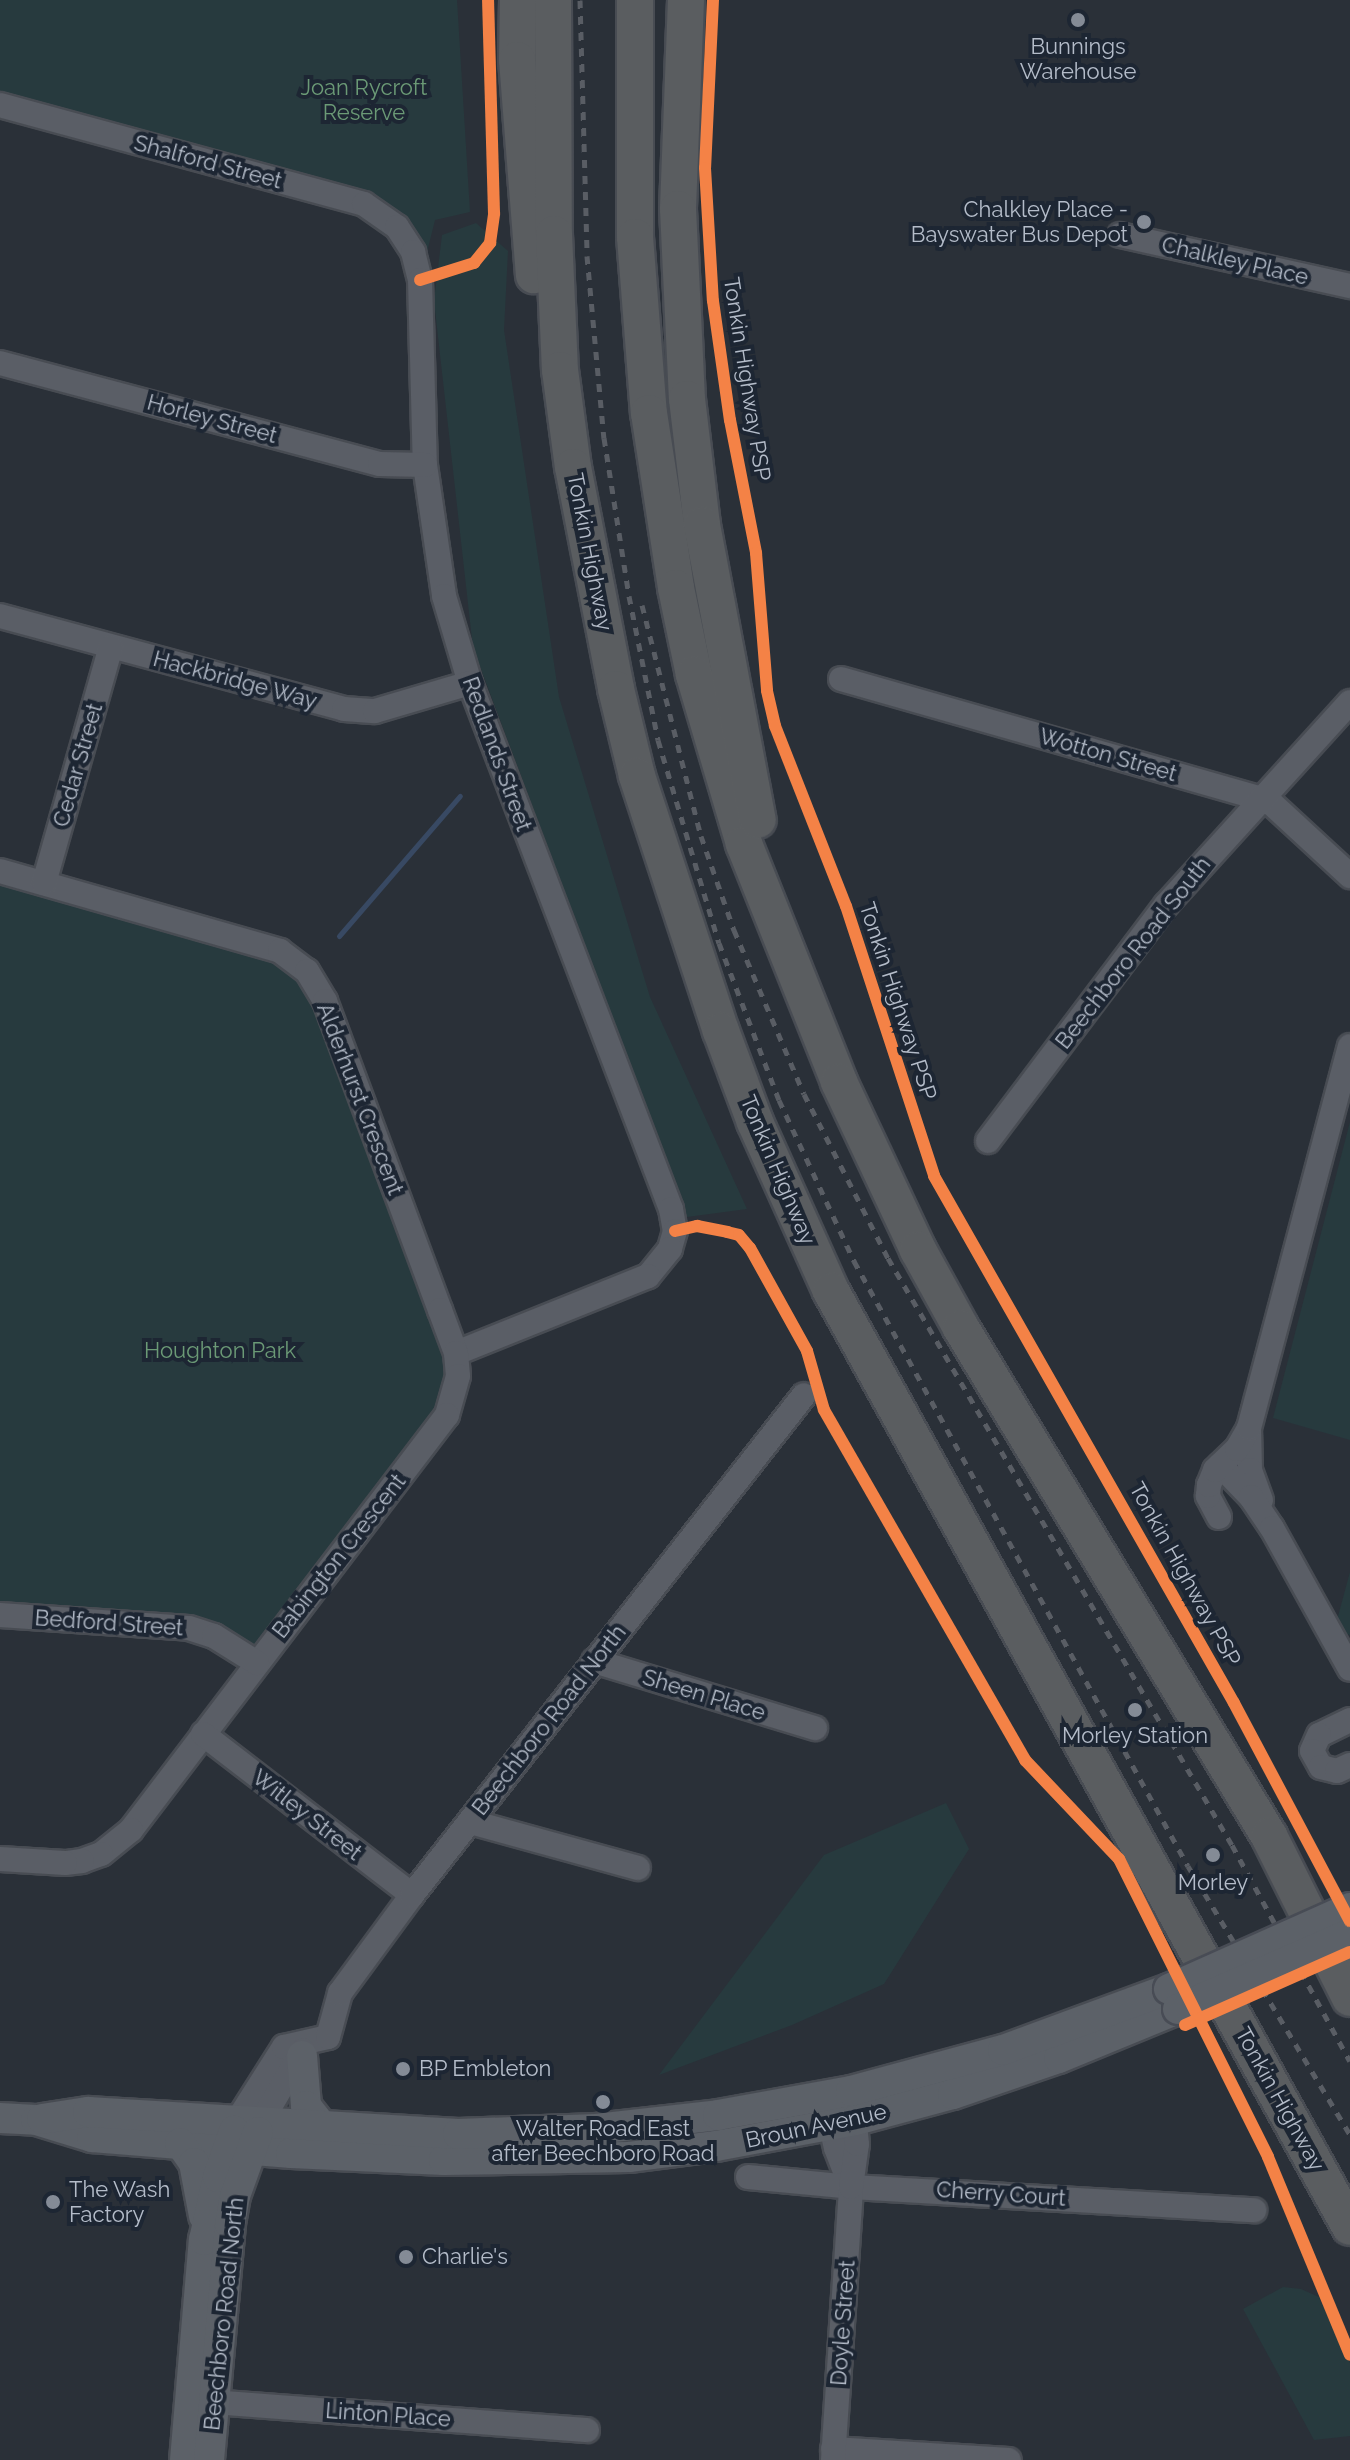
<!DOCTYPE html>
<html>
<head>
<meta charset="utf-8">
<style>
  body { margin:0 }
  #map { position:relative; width:1350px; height:2460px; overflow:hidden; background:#2a3038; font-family:Raleway,sans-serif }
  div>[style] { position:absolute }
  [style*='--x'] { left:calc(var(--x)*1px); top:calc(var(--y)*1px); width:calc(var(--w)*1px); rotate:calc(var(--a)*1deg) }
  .green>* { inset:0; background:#273a3e }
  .stream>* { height:5px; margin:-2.5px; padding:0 2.5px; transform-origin:2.5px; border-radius:2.5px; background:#384963 }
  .roads { filter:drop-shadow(2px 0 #484c53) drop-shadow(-2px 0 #484c53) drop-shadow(0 2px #484c53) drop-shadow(0 -2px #484c53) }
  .minor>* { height:24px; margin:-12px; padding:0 12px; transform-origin:12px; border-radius:12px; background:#5a5e66 }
  .major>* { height:30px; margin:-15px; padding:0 15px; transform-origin:15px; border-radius:15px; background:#5c6168 }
  .highway>* { height:36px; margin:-18px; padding:0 18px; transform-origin:18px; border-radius:18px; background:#5a5d60 }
  .rail>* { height:5px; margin-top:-2.5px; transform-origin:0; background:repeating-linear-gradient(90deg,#595d64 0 8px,transparent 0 16px) }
  .bridges { filter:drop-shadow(2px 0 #484c55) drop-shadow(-2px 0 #484c55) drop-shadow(0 2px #484c55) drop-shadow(0 -2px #484c55) }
  .major-bridge>* { height:30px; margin:-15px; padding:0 15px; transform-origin:15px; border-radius:15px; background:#5c6168 }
  .cycleway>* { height:12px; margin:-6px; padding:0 6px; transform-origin:6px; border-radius:6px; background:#f48246 }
  .dots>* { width:22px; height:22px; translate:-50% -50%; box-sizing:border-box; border:4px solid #1d2633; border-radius:50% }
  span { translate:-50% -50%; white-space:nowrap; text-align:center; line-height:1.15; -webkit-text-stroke:8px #1d2633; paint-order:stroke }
  .poi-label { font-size:22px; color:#b4bcc9 }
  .right { translate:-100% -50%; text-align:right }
  .left { translate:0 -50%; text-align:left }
  .park-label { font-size:22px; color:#6b9a76 }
  .street-label { font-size:22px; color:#b4bcc9 }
</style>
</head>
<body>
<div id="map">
  <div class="green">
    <i style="clip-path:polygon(0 0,457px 0,470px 212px,435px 220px,420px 280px,387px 218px,0 105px)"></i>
    <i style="clip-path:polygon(476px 223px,508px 251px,504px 330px,559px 697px,650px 997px,747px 1209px,687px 1217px,473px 648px,434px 301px,442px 235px)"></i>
    <i style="clip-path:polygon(0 872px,307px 971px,456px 1353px,454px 1399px,257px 1663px,213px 1636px,0 1615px)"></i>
    <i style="clip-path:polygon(1350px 1122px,1350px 1440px,1273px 1418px)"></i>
    <i style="clip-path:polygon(1350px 1572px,1350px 1635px,1334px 1631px)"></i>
    <i style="clip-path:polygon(946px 1803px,969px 1849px,884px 1984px,792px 2025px,659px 2075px,824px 1855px)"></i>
    <i style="clip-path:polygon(1283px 2287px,1301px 2289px,1319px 2297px,1350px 2363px,1350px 2436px,1314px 2440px,1243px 2309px)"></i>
  </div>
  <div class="stream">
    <i style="--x:339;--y:936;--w:185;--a:-49.2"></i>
  </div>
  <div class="roads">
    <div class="minor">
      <i style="--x:0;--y:105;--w:377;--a:15.2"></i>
      <i style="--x:364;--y:204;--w:40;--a:34.9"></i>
      <i style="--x:397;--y:227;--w:30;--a:57"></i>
      <i style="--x:413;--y:252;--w:29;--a:76"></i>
      <i style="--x:420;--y:280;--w:185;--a:88.5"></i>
      <i style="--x:425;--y:465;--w:132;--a:81.7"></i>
      <i style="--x:444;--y:596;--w:91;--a:73.4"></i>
      <i style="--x:470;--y:683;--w:563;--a:69.09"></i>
      <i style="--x:671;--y:1209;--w:22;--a:80"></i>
      <i style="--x:675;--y:1231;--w:19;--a:106"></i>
      <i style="--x:670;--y:1249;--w:35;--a:129"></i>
      <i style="--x:648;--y:1276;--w:207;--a:158.1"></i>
      <i style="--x:1120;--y:235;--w:236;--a:12.5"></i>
      <i style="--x:0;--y:363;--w:393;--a:14.9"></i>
      <i style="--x:380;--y:464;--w:45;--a:1.3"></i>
      <i style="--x:0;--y:616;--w:356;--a:15.1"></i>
      <i style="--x:344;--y:709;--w:31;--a:4"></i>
      <i style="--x:375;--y:711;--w:99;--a:-16.4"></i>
      <i style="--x:841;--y:679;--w:437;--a:15.9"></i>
      <i style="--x:1261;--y:799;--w:11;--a:22"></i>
      <i style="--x:1271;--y:803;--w:108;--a:42.7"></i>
      <i style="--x:0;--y:871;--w:291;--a:15.9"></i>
      <i style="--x:280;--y:951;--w:34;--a:37"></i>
      <i style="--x:307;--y:971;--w:35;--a:59"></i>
      <i style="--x:325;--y:1001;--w:330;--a:69.6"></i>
      <i style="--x:440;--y:1310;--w:46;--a:69.6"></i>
      <i style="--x:456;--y:1353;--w:23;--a:85"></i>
      <i style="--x:458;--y:1376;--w:41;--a:105.8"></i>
      <i style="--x:447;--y:1415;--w:522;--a:127.29"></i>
      <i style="--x:131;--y:1830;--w:38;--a:141"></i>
      <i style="--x:101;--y:1854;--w:20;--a:160"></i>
      <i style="--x:82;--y:1861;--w:17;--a:173"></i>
      <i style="--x:65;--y:1863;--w:65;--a:-176.5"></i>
      <i style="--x:44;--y:883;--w:245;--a:-74.2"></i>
      <i style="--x:988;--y:1141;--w:296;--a:-53"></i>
      <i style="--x:1166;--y:905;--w:274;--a:-47.8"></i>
      <i style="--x:1249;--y:1428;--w:42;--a:88.6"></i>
      <i style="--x:1250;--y:1470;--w:32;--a:70"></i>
      <i style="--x:1220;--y:1465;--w:45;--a:45.9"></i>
      <i style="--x:1251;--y:1497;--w:37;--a:56"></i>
      <i style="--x:1272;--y:1528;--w:161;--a:61"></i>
      <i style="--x:1219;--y:1517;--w:24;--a:-118"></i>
      <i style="--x:1208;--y:1496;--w:11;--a:-85"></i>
      <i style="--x:1209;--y:1485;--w:16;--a:-68"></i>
      <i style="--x:1215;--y:1470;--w:30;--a:-44"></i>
      <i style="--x:1237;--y:1449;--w:24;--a:-60"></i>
      <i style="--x:1249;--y:1428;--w:395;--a:-75.2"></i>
      <i style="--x:0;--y:1615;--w:189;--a:3.9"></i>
      <i style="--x:189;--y:1628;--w:26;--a:18"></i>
      <i style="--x:214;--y:1636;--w:51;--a:32.1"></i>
      <i style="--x:594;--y:1661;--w:231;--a:16.9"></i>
      <i style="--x:1350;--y:1720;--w:34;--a:154"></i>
      <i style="--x:1319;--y:1735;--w:17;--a:114"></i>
      <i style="--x:1312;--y:1751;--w:18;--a:61"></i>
      <i style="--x:1321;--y:1767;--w:16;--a:14"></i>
      <i style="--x:1337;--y:1771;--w:14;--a:-25"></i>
      <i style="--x:203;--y:1734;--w:264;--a:37.6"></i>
      <i style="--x:471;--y:1822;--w:173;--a:15.4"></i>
      <i style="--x:827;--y:2109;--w:40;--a:77"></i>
      <i style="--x:836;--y:2148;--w:39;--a:69"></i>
      <i style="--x:237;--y:2121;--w:88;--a:-57.6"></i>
      <i style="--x:284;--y:2047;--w:45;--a:-12.8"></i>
      <i style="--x:328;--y:2037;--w:46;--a:-74.7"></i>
      <i style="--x:340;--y:1993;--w:122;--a:-53.7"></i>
      <i style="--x:412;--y:1895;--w:635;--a:-51.9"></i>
      <i style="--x:261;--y:2122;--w:83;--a:-59.7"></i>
      <i style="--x:748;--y:2177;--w:103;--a:5.5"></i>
      <i style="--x:851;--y:2187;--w:404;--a:3.3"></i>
      <i style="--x:199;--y:2401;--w:389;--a:4.3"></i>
      <i style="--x:833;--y:2449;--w:176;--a:3.6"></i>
      <i style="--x:833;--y:2460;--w:274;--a:-86.2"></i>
      <i style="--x:851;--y:2187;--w:43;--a:-82.1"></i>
      <i style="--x:857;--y:2144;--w:40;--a:-95.7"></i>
    </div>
    <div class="major">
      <i style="--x:302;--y:2056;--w:50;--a:85.4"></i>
      <i style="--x:306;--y:2106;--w:28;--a:52"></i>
      <i style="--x:0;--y:2118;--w:36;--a:3"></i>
      <i style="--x:36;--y:2120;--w:59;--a:16.9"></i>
      <i style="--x:92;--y:2137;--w:200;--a:4.6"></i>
      <i style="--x:291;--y:2153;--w:153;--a:2.6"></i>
      <i style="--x:444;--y:2160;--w:185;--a:-0.9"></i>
      <i style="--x:629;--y:2157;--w:88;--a:-7.2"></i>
      <i style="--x:716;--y:2146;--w:142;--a:-10.5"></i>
      <i style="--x:856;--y:2120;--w:100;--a:-15"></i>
      <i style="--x:953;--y:2094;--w:112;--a:-18.8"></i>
      <i style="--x:1059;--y:2058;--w:129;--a:-22.4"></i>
      <i style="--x:42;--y:2119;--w:47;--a:-8.7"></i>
      <i style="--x:88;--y:2112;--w:371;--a:3.4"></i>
      <i style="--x:458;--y:2134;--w:138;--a:-2.1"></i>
      <i style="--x:596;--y:2129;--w:123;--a:-6.5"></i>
      <i style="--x:718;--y:2115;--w:135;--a:-10.2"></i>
      <i style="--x:851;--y:2091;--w:157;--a:-15.1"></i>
      <i style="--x:1003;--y:2050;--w:177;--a:-20.2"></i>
      <i style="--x:180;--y:2143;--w:24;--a:55"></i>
      <i style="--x:194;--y:2163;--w:54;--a:79.3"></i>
      <i style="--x:185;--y:2460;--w:221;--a:-85.1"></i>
      <i style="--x:204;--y:2240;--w:65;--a:-77.5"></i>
      <i style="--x:218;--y:2177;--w:49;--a:-70.8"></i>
      <i style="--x:209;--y:2460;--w:237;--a:-84.9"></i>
      <i style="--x:230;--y:2224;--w:28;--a:-80"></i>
      <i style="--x:235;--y:2196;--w:68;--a:-70.2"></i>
    </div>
    <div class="highway">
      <i style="--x:518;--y:0;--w:60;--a:91"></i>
      <i style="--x:517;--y:60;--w:216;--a:85.5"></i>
      <i style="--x:553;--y:0;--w:234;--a:89.8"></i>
      <i style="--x:554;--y:234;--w:136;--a:87.5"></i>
      <i style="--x:560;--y:370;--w:98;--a:82.4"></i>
      <i style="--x:573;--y:467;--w:226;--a:79"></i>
      <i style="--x:616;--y:689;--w:89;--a:76.4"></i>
      <i style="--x:637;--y:776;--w:268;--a:71.8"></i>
      <i style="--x:721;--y:1031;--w:97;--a:69.5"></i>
      <i style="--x:755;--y:1122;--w:185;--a:65.8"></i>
      <i style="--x:831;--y:1291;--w:1070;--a:60.99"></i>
      <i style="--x:635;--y:0;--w:237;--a:90"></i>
      <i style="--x:635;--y:237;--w:177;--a:85.5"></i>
      <i style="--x:649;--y:413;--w:177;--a:81.2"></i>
      <i style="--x:676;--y:588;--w:89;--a:78.3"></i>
      <i style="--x:694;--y:675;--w:176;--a:73.5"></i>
      <i style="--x:744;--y:844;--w:256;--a:68.2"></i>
      <i style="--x:839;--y:1082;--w:186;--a:64.8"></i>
      <i style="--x:918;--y:1250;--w:89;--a:61.1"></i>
      <i style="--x:961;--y:1328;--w:594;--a:58.77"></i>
      <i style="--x:1269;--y:1836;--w:181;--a:63.4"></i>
      <i style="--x:686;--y:0;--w:209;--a:92.2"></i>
      <i style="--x:678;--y:209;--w:190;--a:87.3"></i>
      <i style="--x:687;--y:399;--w:127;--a:83.2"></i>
      <i style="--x:702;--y:525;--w:300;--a:79.3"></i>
    </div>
  </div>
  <div class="rail">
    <i style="--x:580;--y:0;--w:256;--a:88.4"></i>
    <i style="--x:587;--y:256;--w:183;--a:84.7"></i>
    <i style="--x:604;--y:438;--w:160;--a:81"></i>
    <i style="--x:629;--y:596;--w:147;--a:78.6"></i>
    <i style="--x:658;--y:740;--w:212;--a:73.3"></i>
    <i style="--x:719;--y:943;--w:168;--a:69.1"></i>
    <i style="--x:779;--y:1100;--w:178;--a:65"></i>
    <i style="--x:854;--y:1261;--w:691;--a:61.1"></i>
    <i style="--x:1188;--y:1866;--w:314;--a:58.9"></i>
    <i style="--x:642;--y:605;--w:238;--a:75.7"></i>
    <i style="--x:701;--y:836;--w:100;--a:70.7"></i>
    <i style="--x:734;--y:930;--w:178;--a:66.9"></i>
    <i style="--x:804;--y:1094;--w:184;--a:62.9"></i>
    <i style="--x:888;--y:1258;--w:680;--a:59.63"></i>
    <i style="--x:1232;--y:1845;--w:246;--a:61.4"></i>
  </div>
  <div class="bridges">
    <div class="major-bridge">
      <i style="--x:1169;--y:1989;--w:198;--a:-24.1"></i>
      <i style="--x:1178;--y:2009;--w:188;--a:-23.6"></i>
    </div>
  </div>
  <div class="cycleway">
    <i style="--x:713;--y:0;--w:168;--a:92.7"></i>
    <i style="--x:705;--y:168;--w:133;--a:86.6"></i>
    <i style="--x:713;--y:301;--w:120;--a:81.9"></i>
    <i style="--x:730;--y:420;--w:136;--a:78.9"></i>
    <i style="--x:756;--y:553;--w:138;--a:85.4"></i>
    <i style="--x:767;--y:691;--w:36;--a:77"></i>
    <i style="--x:775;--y:726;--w:193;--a:68.5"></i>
    <i style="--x:846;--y:906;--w:284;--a:71.9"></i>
    <i style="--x:934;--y:1176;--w:606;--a:60.35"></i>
    <i style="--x:1234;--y:1703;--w:247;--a:62"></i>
    <i style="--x:420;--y:280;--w:57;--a:-17.5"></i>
    <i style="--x:474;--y:263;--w:26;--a:-51"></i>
    <i style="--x:490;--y:243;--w:30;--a:-82"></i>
    <i style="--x:494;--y:213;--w:213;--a:-91.6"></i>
    <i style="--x:675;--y:1231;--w:23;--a:-13"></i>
    <i style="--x:697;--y:1226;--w:31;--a:11"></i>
    <i style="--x:727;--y:1232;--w:12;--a:14"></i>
    <i style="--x:739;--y:1235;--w:17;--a:50"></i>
    <i style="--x:750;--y:1248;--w:118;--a:61"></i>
    <i style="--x:807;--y:1351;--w:61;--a:73.9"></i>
    <i style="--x:824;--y:1410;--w:404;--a:60.1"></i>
    <i style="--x:1025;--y:1760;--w:137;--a:46.5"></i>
    <i style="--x:1119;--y:1859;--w:333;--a:63.4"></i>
    <i style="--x:1268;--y:2157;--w:214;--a:67.5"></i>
    <i style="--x:1185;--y:2025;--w:180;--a:-23.9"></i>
  </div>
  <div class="dots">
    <i style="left:1078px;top:20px;background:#848b96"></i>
    <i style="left:1144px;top:222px;background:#848b96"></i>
    <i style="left:1135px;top:1710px;background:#848b96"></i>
    <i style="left:1213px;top:1855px;background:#848b96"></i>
    <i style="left:403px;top:2069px;background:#848b96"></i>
    <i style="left:603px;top:2102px;background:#848b96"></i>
    <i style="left:53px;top:2202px;background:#848b96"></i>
    <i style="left:406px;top:2257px;background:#848b96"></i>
  </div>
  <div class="poi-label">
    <span style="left:1078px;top:59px">Bunnings<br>Warehouse</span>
    <span class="right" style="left:1128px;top:222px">Chalkley Place -<br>Bayswater Bus Depot</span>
    <span style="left:1135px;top:1736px">Morley Station</span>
    <span style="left:1213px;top:1883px">Morley</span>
    <span class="left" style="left:419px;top:2069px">BP Embleton</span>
    <span style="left:603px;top:2141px">Walter Road East<br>after Beechboro Road</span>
    <span class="left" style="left:69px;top:2202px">The Wash<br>Factory</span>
    <span class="left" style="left:422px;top:2257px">Charlie's</span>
  </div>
  <div class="park-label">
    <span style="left:364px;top:100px">Joan Rycroft<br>Reserve</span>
    <span style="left:220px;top:1351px">Houghton Park</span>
  </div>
  <div class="street-label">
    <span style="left:208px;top:162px;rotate:15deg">Shalford Street</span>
    <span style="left:1235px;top:261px;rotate:13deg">Chalkley Place</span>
    <span style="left:747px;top:379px;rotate:81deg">Tonkin Highway PSP</span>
    <span style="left:212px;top:419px;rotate:15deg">Horley Street</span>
    <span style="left:590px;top:552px;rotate:79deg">Tonkin Highway</span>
    <span style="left:235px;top:680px;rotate:15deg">Hackbridge Way</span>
    <span style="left:497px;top:754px;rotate:70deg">Redlands Street</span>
    <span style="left:1108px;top:755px;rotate:16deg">Wotton Street</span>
    <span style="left:78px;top:765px;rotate:-74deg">Cedar Street</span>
    <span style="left:1133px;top:953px;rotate:-52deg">Beechboro Road South</span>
    <span style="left:898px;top:1001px;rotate:72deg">Tonkin Highway PSP</span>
    <span style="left:360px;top:1099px;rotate:69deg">Alderhurst Crescent</span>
    <span style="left:778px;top:1170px;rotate:67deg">Tonkin Highway</span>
    <span style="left:339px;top:1556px;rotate:-52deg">Babington Crescent</span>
    <span style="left:1185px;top:1574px;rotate:61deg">Tonkin Highway PSP</span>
    <span style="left:109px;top:1623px;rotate:4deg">Bedford Street</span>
    <span style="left:704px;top:1695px;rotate:17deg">Sheen Place</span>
    <span style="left:549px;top:1720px;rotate:-52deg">Beechboro Road North</span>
    <span style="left:307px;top:1815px;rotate:38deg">Witley Street</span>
    <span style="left:1280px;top:2099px;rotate:61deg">Tonkin Highway</span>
    <span style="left:816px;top:2126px;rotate:-12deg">Broun Avenue</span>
    <span style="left:1001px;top:2194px;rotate:4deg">Cherry Court</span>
    <span style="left:224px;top:2314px;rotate:-84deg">Beechboro Road North</span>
    <span style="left:843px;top:2323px;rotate:-86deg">Doyle Street</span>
    <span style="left:388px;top:2415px;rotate:4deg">Linton Place</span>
  </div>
</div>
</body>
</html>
